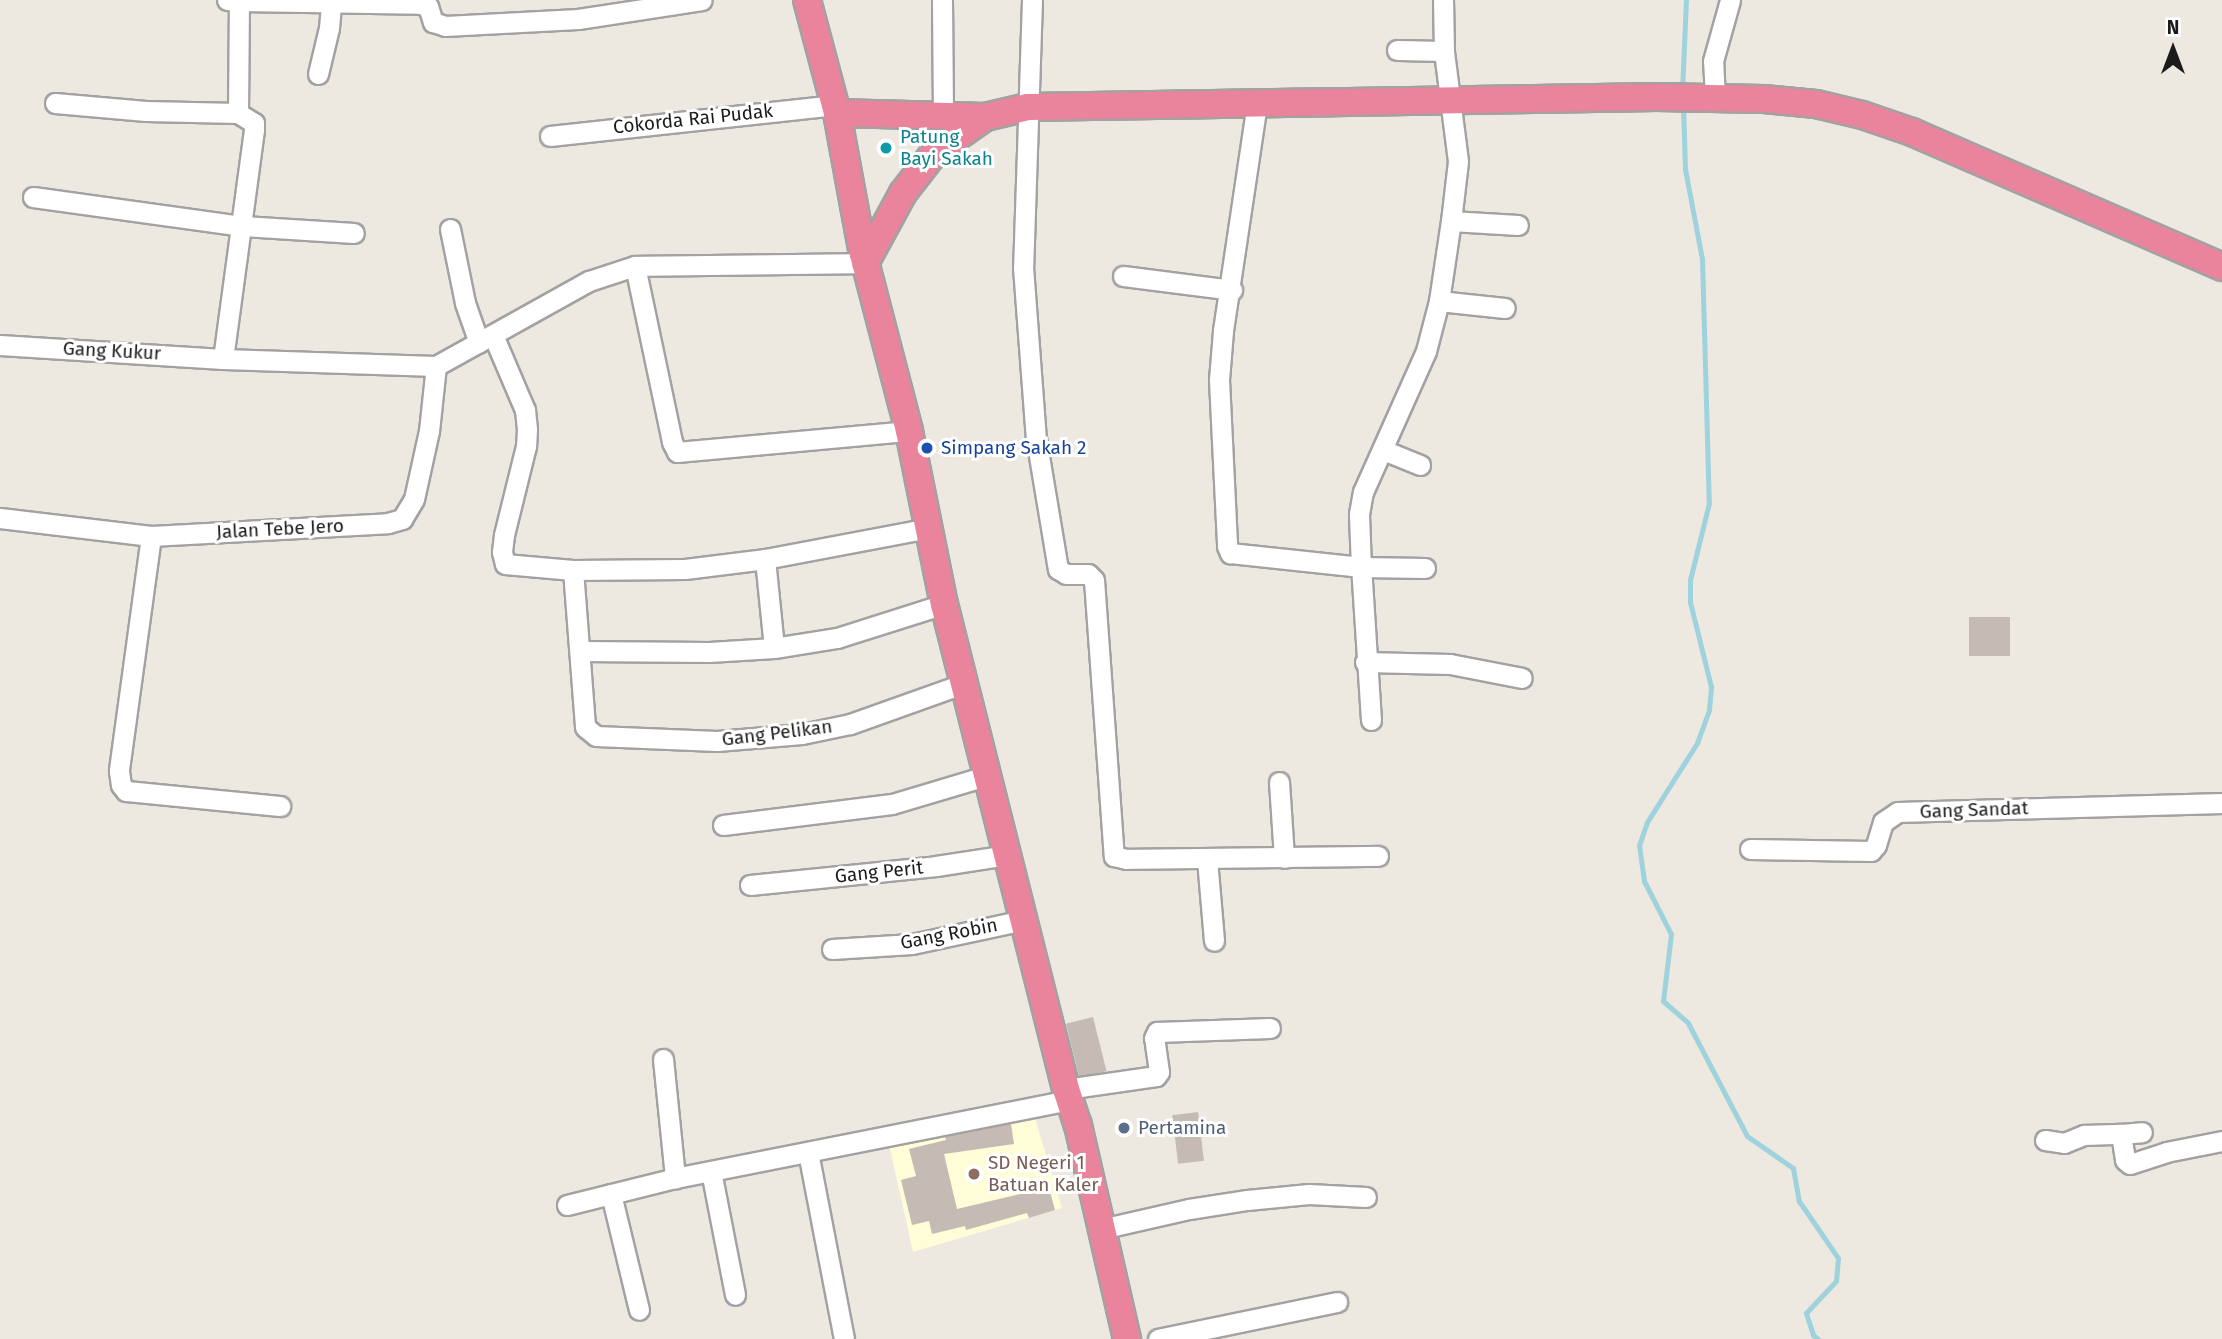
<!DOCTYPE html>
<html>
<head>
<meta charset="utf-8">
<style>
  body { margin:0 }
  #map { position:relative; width:2222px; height:1339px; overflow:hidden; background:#ede8e0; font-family:"Fira Sans",sans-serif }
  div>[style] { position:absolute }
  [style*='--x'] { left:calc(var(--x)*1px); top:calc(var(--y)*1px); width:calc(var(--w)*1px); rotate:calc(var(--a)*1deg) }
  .education>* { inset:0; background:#fffdd8 }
  .stream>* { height:5px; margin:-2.5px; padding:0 2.5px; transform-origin:2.5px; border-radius:2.5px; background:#9ed2dd }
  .building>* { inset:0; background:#c5bab4; transform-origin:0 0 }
  .roads { filter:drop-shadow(2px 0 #a2a2a2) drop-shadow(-2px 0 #a2a2a2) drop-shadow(0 2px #a2a2a2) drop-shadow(0 -2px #a2a2a2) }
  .minor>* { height:19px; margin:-9.5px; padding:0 9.5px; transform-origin:9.5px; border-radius:9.5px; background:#fff }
  .highway>* { height:26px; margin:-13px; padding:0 13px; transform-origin:13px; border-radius:13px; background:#e9849c }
  .dots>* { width:19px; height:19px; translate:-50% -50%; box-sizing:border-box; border:4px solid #fff; border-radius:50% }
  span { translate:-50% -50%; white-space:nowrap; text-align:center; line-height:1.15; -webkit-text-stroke:6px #fff; paint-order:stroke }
  .street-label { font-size:19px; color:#1b1b1b }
  .culture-label { font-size:19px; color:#0d838f }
  .left { translate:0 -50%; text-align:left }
  .transit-label { font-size:19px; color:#164399 }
  .service-label { font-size:19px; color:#4e5e75 }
  .education-label { font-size:19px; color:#785e54 }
  .north { position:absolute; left:2138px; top:14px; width:70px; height:70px; -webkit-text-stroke:5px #fff; paint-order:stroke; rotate:0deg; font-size:19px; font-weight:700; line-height:28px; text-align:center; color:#1b1b1b }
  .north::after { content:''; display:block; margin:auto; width:24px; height:32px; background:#1b1b1b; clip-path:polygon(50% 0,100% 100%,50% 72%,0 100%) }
</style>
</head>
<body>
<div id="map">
  <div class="education">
    <i style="clip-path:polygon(1033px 1112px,1062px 1208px,913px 1252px,888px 1140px)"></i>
  </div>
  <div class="stream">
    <i style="--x:1682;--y:91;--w:91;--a:-87.5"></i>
    <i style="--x:1683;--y:105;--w:64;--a:88.2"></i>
    <i style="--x:1685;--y:169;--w:92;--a:79.3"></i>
    <i style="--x:1702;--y:259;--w:244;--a:88.4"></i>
    <i style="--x:1709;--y:503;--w:79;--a:103.9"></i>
    <i style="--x:1690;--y:580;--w:22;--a:90"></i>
    <i style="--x:1690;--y:602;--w:88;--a:76.1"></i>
    <i style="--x:1711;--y:687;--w:23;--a:95"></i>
    <i style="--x:1709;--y:710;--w:35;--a:110"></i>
    <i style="--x:1697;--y:743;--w:93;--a:122.3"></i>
    <i style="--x:1647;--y:822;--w:24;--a:109"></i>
    <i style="--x:1639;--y:845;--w:36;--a:82"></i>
    <i style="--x:1644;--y:881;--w:59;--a:63"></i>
    <i style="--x:1671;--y:934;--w:67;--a:96.8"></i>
    <i style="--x:1663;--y:1001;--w:33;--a:41"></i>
    <i style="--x:1688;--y:1023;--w:127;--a:62.4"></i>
    <i style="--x:1747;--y:1136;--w:56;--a:34.8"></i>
    <i style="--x:1793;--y:1168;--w:34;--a:80"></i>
    <i style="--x:1799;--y:1201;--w:69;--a:55.6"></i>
    <i style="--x:1838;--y:1258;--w:23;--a:95"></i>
    <i style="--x:1836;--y:1281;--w:44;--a:133.2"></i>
    <i style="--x:1806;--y:1313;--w:23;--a:72"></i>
    <i style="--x:1813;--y:1335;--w:6;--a:39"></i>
  </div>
  <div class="building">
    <i style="left:1969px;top:617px;width:41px;height:39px"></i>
    <i style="left:1093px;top:1017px;width:56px;height:28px;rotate:76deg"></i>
    <i style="left:1198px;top:1112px;width:49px;height:26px;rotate:83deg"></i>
    <i style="clip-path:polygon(1011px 1124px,1014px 1144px,944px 1154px,957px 1209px,1024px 1193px,1023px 1187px,1047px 1180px,1055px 1210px,1029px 1218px,1027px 1213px,966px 1230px,965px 1226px,932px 1234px,929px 1221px,912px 1225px,901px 1180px,916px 1176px,909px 1149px,946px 1140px,945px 1137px)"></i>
  </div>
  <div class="roads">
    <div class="minor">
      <i style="--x:942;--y:0;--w:115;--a:89.5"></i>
      <i style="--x:1032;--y:0;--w:267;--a:91.9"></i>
      <i style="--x:1023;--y:267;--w:171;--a:85.7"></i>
      <i style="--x:1036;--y:438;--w:133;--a:80.5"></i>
      <i style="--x:1058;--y:569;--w:9;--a:32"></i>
      <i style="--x:1066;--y:574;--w:22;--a:0"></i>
      <i style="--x:1088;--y:574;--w:8;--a:45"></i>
      <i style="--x:1094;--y:580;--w:277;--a:85.9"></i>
      <i style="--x:1114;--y:856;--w:12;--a:14"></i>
      <i style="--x:1126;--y:859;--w:252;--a:-0.7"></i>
      <i style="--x:239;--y:1;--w:181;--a:0.9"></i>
      <i style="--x:420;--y:4;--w:8;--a:14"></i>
      <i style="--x:428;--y:6;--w:17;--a:73"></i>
      <i style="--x:433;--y:22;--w:13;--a:18"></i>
      <i style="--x:445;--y:26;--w:133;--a:-3"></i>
      <i style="--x:578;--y:19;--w:125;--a:-8.7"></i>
      <i style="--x:1397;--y:50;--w:47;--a:1.2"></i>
      <i style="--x:318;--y:74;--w:47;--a:-76.6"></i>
      <i style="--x:329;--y:28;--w:25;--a:-85"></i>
      <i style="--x:1715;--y:97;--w:36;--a:-93"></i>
      <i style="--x:1713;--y:61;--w:63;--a:-74.4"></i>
      <i style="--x:55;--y:103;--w:91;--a:5"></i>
      <i style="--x:146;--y:111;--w:92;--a:1.2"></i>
      <i style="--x:1257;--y:103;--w:231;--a:98.5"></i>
      <i style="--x:1223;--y:331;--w:49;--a:94.7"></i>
      <i style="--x:1219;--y:380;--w:166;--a:87.2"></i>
      <i style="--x:1227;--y:546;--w:8;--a:67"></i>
      <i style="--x:1230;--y:553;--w:132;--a:6.1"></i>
      <i style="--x:1361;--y:567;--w:53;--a:-92.2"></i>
      <i style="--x:1359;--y:514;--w:22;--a:-80"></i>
      <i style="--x:1363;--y:492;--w:154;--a:-65.9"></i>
      <i style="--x:1426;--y:351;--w:52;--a:-75.4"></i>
      <i style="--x:1439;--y:301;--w:81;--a:-81.5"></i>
      <i style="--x:1451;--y:221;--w:60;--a:-83.3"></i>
      <i style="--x:1458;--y:161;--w:111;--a:-97.3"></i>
      <i style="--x:1444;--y:51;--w:51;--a:-91.1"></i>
      <i style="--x:550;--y:136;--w:287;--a:-6.2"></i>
      <i style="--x:33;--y:197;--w:212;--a:7.9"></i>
      <i style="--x:243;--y:226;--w:111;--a:3.6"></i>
      <i style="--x:1451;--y:221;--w:67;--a:3.4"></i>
      <i style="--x:450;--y:229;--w:76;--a:78.5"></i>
      <i style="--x:465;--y:303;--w:42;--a:70.7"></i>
      <i style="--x:635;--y:266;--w:180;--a:78.1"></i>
      <i style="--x:672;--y:442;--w:11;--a:63"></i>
      <i style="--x:677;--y:452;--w:233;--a:-5.2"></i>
      <i style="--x:1123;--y:276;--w:110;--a:7.3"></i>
      <i style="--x:1439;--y:301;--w:66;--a:6.1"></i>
      <i style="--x:493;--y:335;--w:82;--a:66.9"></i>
      <i style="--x:525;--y:410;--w:19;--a:84"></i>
      <i style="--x:527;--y:429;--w:17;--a:93"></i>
      <i style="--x:526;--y:446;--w:92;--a:103.9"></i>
      <i style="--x:504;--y:535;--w:17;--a:97"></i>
      <i style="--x:502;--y:552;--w:12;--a:76"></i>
      <i style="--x:505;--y:564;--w:68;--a:5"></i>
      <i style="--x:573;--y:570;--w:112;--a:-0.5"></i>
      <i style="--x:685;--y:569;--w:81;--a:-7.1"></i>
      <i style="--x:765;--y:559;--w:167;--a:-10.7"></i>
      <i style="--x:0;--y:345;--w:223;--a:3.6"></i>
      <i style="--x:223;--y:359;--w:213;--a:1.9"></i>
      <i style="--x:436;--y:366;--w:175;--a:-29.1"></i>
      <i style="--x:589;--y:281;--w:48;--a:-18.1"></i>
      <i style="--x:635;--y:266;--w:230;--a:-0.7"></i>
      <i style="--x:223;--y:359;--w:231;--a:-82.3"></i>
      <i style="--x:254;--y:130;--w:7;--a:-90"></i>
      <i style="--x:254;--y:123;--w:19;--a:-148"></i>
      <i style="--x:238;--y:113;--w:112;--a:-89.5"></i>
      <i style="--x:239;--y:1;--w:12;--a:-175"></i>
      <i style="--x:1383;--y:450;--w:40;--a:22"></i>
      <i style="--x:0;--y:518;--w:152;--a:6.8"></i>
      <i style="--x:151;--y:536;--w:237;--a:-3.1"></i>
      <i style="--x:388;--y:523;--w:15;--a:-16"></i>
      <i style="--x:402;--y:519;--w:23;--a:-59"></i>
      <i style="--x:414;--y:499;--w:70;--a:-77.6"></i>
      <i style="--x:429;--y:431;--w:65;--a:-83.9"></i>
      <i style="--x:151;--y:536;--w:237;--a:97.8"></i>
      <i style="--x:119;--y:771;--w:14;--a:82"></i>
      <i style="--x:121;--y:785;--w:8;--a:50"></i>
      <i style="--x:126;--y:791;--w:155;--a:5.6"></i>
      <i style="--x:765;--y:559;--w:89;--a:84.2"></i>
      <i style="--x:573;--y:570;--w:157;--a:85.6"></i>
      <i style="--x:585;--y:727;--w:14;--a:39"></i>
      <i style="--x:596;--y:736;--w:121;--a:2.4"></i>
      <i style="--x:717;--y:741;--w:85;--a:-4.7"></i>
      <i style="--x:802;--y:734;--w:49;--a:-11.8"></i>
      <i style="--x:850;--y:724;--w:122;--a:-19.6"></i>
      <i style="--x:580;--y:651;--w:129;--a:0.4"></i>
      <i style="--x:709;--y:652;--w:65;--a:-3.5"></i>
      <i style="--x:774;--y:648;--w:64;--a:-9"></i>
      <i style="--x:837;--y:638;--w:112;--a:-17.6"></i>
      <i style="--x:1365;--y:662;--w:85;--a:1.3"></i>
      <i style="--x:1450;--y:664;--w:73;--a:11"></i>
      <i style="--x:1371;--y:720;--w:153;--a:-93.7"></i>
      <i style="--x:1361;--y:567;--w:64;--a:0.9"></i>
      <i style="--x:1279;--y:782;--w:76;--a:86.2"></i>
      <i style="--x:723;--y:825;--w:170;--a:-7.1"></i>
      <i style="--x:892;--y:804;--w:101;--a:-16.6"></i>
      <i style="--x:1750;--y:849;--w:121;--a:0.9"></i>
      <i style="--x:1871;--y:851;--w:8;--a:-50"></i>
      <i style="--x:1876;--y:845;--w:24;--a:-73"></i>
      <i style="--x:1883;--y:822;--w:18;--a:-34"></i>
      <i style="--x:1898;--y:812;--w:324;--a:-1.6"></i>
      <i style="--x:1207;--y:859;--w:82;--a:85.1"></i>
      <i style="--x:750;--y:885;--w:187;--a:-5.8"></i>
      <i style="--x:936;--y:866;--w:73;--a:-8.7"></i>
      <i style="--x:832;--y:949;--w:80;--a:-3.6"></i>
      <i style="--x:912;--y:944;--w:115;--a:-12.1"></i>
      <i style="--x:663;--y:1059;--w:120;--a:84.2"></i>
      <i style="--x:1066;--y:1089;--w:91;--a:-8.2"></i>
      <i style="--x:1156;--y:1076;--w:5;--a:-53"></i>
      <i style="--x:1159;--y:1072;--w:34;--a:-98"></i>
      <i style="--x:1154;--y:1038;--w:7;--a:-63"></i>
      <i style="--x:1157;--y:1032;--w:113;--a:-2"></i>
      <i style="--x:2121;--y:1134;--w:21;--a:-5"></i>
      <i style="--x:2045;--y:1140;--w:19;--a:9"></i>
      <i style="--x:2064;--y:1143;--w:22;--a:-22"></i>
      <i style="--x:2084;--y:1135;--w:37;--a:-2"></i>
      <i style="--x:2121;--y:1134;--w:26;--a:81"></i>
      <i style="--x:2125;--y:1160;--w:6;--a:39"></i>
      <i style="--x:2130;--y:1164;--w:38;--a:-18"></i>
      <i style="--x:2166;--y:1152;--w:57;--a:-11.1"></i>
      <i style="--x:808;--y:1152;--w:190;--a:79.1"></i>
      <i style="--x:711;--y:1171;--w:126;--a:79"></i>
      <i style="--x:611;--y:1194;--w:119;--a:76.4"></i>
      <i style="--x:567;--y:1205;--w:111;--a:-14"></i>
      <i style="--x:675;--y:1178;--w:402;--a:-11.2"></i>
      <i style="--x:1101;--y:1229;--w:90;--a:-12.8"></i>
      <i style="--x:1189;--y:1209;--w:59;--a:-8.8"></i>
      <i style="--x:1247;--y:1200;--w:62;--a:-5.5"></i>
      <i style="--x:1309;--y:1194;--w:57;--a:3"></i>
      <i style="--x:1158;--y:1339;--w:183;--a:-11.7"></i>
    </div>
    <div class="highway">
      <i style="--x:807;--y:0;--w:117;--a:75.1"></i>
      <i style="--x:837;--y:113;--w:143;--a:79.6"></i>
      <i style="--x:863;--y:254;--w:183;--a:75.4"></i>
      <i style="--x:909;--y:431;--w:177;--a:78.6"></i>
      <i style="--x:944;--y:604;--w:500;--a:75.88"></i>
      <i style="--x:1066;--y:1089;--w:38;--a:72"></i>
      <i style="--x:1078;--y:1125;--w:220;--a:77.1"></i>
      <i style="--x:837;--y:113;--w:148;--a:1.5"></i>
      <i style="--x:985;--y:117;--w:44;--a:-13.1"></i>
      <i style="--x:1028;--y:107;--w:629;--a:-0.91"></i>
      <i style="--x:1657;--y:97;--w:107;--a:1.1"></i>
      <i style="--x:1764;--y:99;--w:52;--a:5.5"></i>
      <i style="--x:1816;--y:104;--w:47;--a:13.4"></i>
      <i style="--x:1862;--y:115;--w:53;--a:18.8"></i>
      <i style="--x:1912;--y:132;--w:338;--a:23.5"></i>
      <i style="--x:865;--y:263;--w:80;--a:-61.5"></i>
      <i style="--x:903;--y:193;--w:51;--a:-52.2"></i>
      <i style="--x:934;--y:153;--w:62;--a:-35.2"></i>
    </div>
  </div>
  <div class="dots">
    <i style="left:886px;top:148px;background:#0f9aa8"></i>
    <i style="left:927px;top:448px;background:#1a4fb4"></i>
    <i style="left:1124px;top:1128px;background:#5c6f8a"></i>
    <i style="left:974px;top:1174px;background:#8d6e63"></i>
  </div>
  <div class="street-label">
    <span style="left:693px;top:119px;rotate:-6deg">Cokorda Rai Pudak</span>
    <span style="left:112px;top:351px;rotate:3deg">Gang Kukur</span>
    <span style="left:280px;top:529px;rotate:-3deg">Jalan Tebe Jero</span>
    <span style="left:777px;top:733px;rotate:-7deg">Gang Pelikan</span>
    <span style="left:1974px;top:810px;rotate:-2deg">Gang Sandat</span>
    <span style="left:879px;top:872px;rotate:-6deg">Gang Perit</span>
    <span style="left:949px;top:934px;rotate:-11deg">Gang Robin</span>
  </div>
  <div class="culture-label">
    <span class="left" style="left:900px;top:148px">Patung<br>Bayi Sakah</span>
  </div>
  <div class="transit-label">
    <span class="left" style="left:941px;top:448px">Simpang Sakah 2</span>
  </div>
  <div class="service-label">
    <span class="left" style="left:1138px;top:1128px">Pertamina</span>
  </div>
  <div class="education-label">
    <span class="left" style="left:988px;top:1174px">SD Negeri 1<br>Batuan Kaler</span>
  </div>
  <div class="north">N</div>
</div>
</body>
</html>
